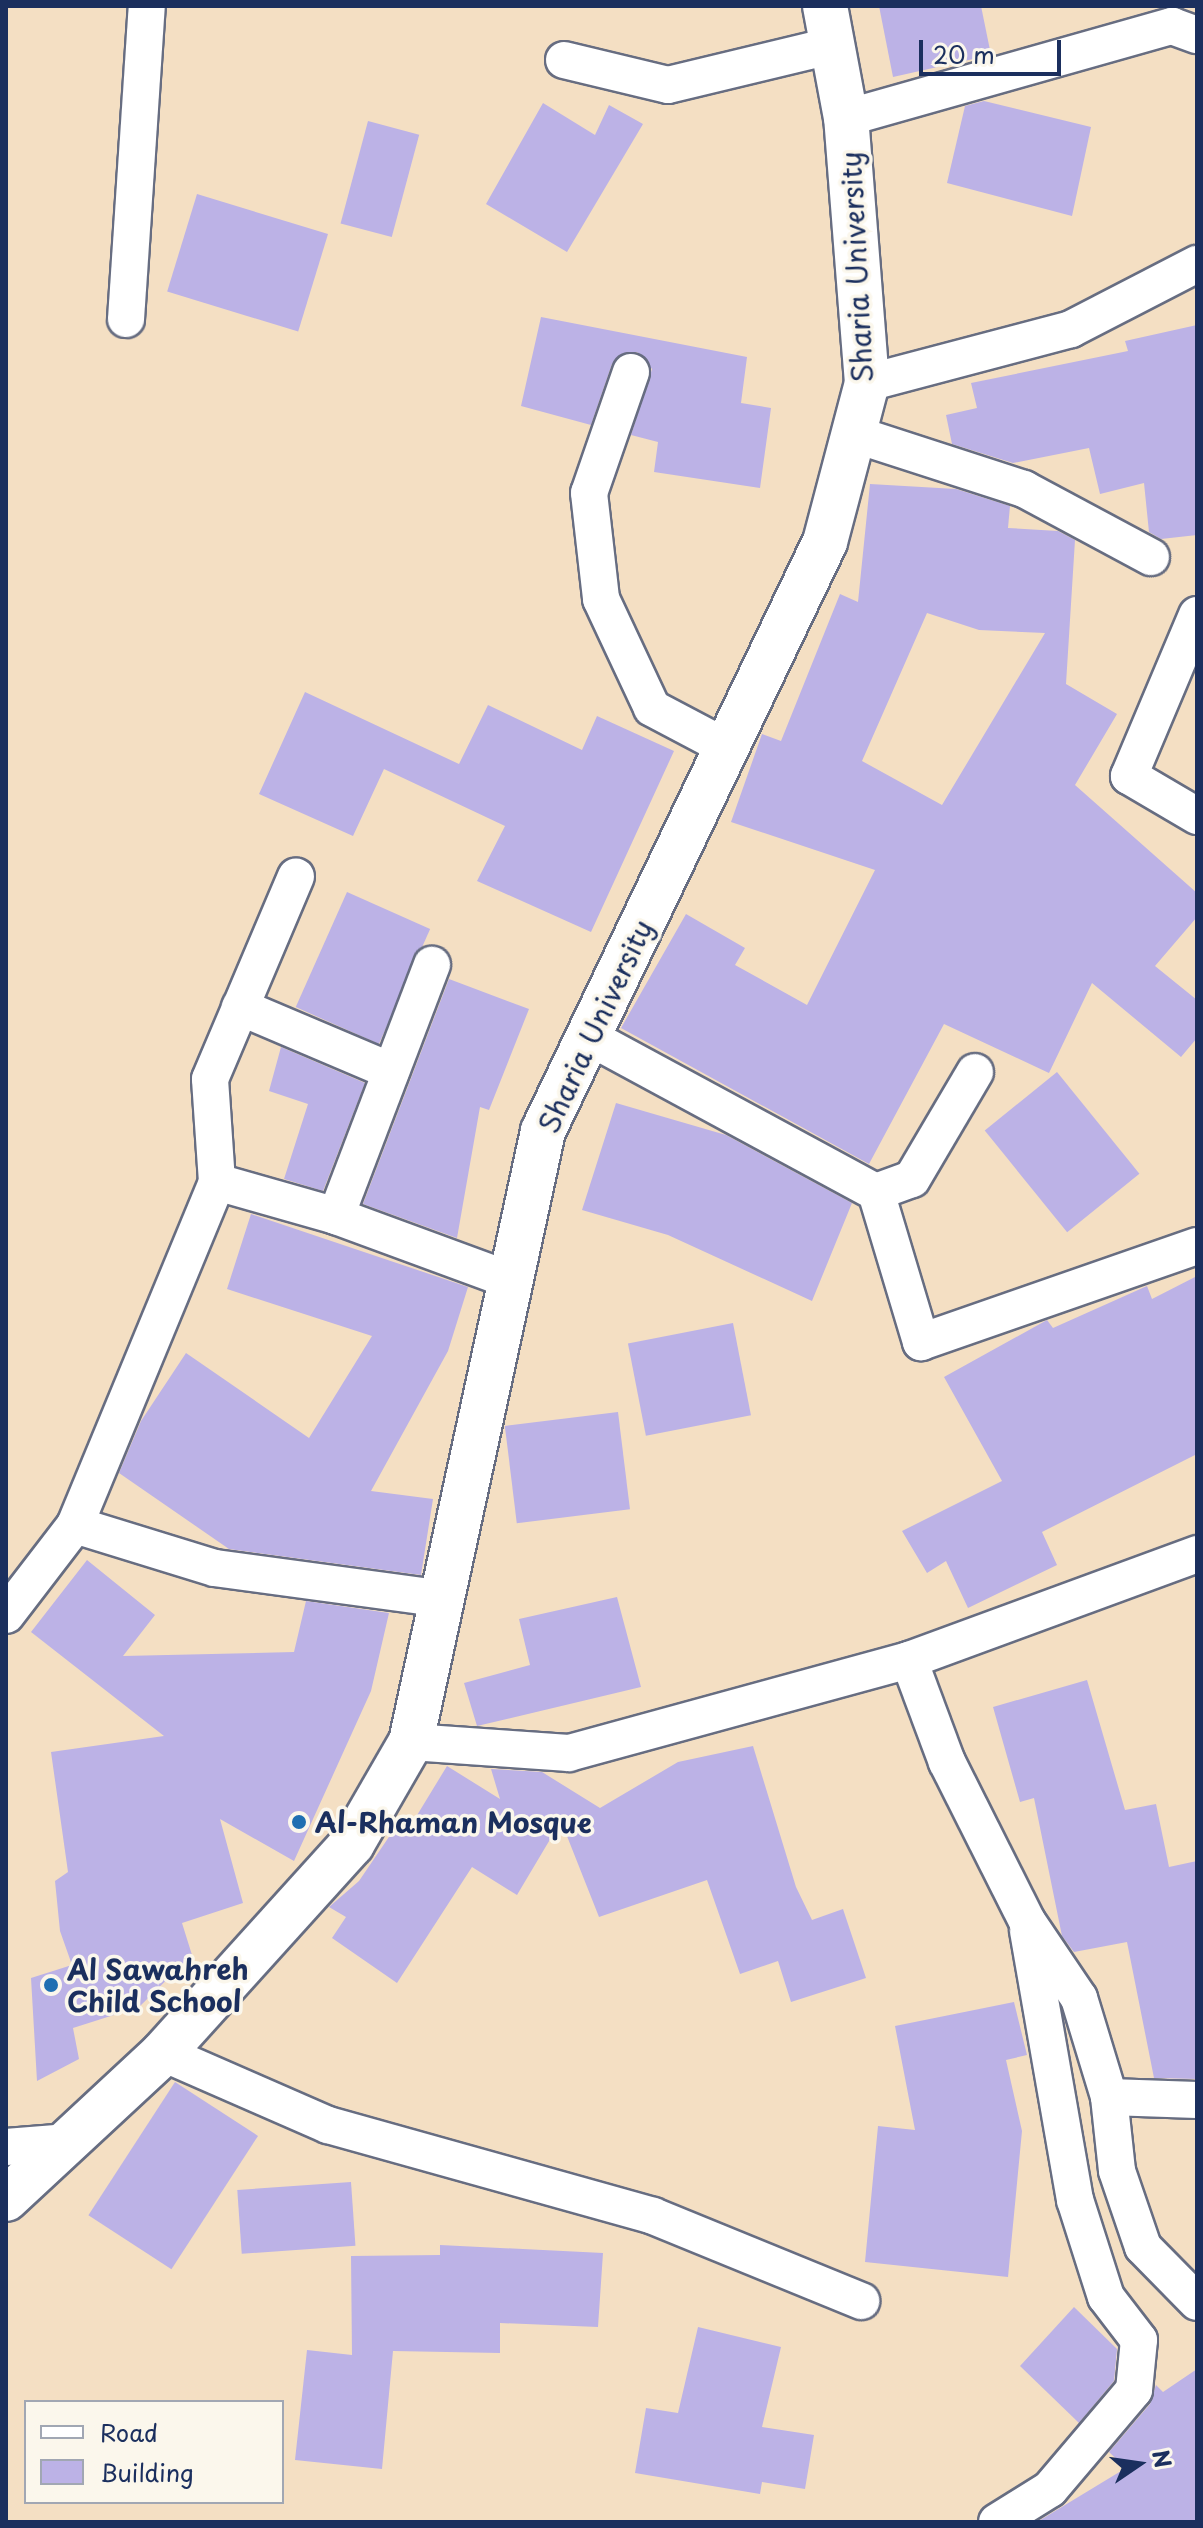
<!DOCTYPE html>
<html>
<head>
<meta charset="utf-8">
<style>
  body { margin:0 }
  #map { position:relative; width:1203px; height:2528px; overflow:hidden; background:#f4dfc3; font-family:"Playpen Sans",sans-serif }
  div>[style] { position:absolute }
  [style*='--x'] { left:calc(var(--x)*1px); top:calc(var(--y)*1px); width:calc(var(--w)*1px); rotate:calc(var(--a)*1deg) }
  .building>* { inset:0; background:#bcb2e6; transform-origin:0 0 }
  .roads { filter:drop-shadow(2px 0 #676d81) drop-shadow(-2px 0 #676d81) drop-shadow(0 2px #676d81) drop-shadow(0 -2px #676d81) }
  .street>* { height:36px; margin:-18px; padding:0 18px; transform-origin:18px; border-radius:18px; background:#fff }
  .secondary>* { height:44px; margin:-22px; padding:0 22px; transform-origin:22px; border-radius:22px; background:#fff }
  .dots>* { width:22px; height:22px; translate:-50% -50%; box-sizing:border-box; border:4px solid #fbf7ec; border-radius:50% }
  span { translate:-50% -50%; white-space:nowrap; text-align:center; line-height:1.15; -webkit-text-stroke:7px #fbf7ec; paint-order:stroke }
  .street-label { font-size:28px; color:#1b2f5e }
  .poi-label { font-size:28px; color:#1b2f5e; font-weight:700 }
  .left { translate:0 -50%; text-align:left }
  .frame { position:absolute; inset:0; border:8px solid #1b2f5e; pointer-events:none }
  .legend { position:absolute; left:24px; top:2400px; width:260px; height:104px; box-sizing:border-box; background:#fbf7ec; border:2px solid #a1a7b3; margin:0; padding:10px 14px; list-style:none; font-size:24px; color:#1b2f5e }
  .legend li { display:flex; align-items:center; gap:16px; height:40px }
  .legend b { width:40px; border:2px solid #a1a7b3 }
  .north { position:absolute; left:1099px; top:2424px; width:80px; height:80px; -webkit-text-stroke:6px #fbf7ec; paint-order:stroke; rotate:77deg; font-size:22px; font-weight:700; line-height:32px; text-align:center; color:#1b2f5e }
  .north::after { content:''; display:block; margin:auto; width:28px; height:36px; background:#1b2f5e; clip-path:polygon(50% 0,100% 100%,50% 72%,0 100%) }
  .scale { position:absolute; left:919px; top:40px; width:142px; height:36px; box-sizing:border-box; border:4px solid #1b2f5e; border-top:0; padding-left:10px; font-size:24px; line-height:28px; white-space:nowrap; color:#1b2f5e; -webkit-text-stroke:6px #fbf7ec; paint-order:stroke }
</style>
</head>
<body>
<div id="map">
  <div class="building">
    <i style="clip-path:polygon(879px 6px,981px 6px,991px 55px,893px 77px)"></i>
    <i style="clip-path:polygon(984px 101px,1091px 127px,1072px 216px,947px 183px,965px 106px)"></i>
    <i style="clip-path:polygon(543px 103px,595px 135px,609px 105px,643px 124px,567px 252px,486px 204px)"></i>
    <i style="left:368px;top:121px;width:53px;height:106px;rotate:15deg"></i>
    <i style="left:197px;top:194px;width:137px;height:102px;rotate:17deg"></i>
    <i style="clip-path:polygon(541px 317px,747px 357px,741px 403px,771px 408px,760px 488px,654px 472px,658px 442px,631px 435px,652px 369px,637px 352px,612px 364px,591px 425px,521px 406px)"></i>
    <i style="clip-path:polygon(1197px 325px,1197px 535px,1161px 539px,1149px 532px,1144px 483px,1100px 494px,1089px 448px,1013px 463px,952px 444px,946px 415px,977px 408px,971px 383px,1128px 351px,1125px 341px)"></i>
    <i style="clip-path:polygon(evenodd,870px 484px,956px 489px,1010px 506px,1008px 528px,1058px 531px,1075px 540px,1066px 684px,1117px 714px,1075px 785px,1197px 893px,1197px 917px,1155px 966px,1197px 1000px,1197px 1038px,1181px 1057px,1092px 983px,1049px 1073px,944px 1024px,869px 1164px,621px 1028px,686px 914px,745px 948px,735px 965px,807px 1005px,875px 870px,731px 822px,762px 734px,781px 741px,840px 594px,858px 602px,870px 484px,927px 613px,979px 630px,1045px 633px,942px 805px,862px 761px,927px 613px)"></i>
    <i style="clip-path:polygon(305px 692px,459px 764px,488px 705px,582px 750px,597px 716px,674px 751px,591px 932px,477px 881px,505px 826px,384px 769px,353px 836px,259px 794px)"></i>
    <i style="left:347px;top:892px;width:91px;height:126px;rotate:24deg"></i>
    <i style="clip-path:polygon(449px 979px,529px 1009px,489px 1110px,480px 1107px,457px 1238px,363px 1204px)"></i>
    <i style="clip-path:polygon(281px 1047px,365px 1083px,323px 1191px,284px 1179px,308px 1104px,269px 1091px)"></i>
    <i style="left:1057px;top:1072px;width:131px;height:93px;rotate:51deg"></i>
    <i style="clip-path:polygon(616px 1103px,726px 1135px,852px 1203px,812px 1301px,668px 1235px,582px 1210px)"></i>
    <i style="clip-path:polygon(251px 1214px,468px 1287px,448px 1351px,371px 1491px,433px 1499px,421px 1575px,229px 1549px,119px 1473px,141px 1421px,186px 1353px,309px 1438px,372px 1336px,227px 1289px)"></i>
    <i style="clip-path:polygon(1197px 1276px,1197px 1454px,1042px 1532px,1057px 1565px,968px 1608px,946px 1561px,927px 1573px,902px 1531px,1002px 1481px,944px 1377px,1047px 1320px,1053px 1328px,1147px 1286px,1152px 1299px)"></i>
    <i style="left:733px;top:1323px;width:94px;height:107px;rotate:79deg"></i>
    <i style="left:618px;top:1412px;width:98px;height:114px;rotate:83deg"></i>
    <i style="clip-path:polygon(87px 1560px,155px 1615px,123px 1656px,294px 1652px,306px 1601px,389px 1613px,371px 1691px,294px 1861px,220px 1819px,243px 1903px,182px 1923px,192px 1955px,139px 2007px,73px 2028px,79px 2059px,37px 2081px,31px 1978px,72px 1965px,60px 1931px,55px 1881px,68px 1872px,51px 1752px,164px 1736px,31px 1632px)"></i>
    <i style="clip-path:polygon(617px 1597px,641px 1687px,477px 1726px,464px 1683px,530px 1665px,519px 1619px)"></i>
    <i style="clip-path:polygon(1087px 1680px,1125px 1810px,1156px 1804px,1169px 1867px,1197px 1861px,1197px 2079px,1154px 2078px,1127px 1942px,1074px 1952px,1062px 1936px,1034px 1798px,1020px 1802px,993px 1707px)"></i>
    <i style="clip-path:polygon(753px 1746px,796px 1887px,812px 1920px,843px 1909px,866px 1978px,791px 2002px,778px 1961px,740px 1974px,707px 1880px,599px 1917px,561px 1821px,517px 1895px,472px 1867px,397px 1983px,332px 1938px,346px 1917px,329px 1907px,359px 1881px,395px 1828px,405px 1835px,447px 1766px,500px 1799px,491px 1769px,542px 1772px,600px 1808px,678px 1762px)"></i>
    <i style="clip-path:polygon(1014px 2002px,1027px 2055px,1006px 2060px,1022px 2131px,1008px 2277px,865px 2262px,878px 2126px,915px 2130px,895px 2026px)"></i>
    <i style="left:175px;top:2082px;width:99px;height:159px;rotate:33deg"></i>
    <i style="left:351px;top:2182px;width:64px;height:114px;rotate:86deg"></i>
    <i style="clip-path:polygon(440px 2245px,603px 2253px,598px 2327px,500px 2323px,500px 2353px,393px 2351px,382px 2469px,295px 2460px,307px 2350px,352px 2355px,351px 2256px,440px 2255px)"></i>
    <i style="clip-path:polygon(1074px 2307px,1117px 2349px,1114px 2381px,1079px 2423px,1020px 2366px)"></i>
    <i style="clip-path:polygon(698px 2327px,781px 2347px,762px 2427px,814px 2435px,805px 2489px,762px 2482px,760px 2494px,635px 2473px,646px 2408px,678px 2413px)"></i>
    <i style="clip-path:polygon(1197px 2369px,1197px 2522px,1037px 2522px,1126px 2468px,1109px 2452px,1150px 2404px,1156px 2385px,1163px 2392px)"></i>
  </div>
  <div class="roads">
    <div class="street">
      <i style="--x:564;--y:60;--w:107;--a:13.5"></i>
      <i style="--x:668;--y:85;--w:171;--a:-13.5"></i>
      <i style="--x:846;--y:118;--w:339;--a:-15.8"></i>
      <i style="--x:1172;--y:26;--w:27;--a:20"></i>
      <i style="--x:126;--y:319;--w:314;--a:-86.2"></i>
      <i style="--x:631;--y:372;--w:128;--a:109.1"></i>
      <i style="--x:589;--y:493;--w:107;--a:83.5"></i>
      <i style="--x:601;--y:599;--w:120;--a:64.9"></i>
      <i style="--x:652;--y:708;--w:84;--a:27.8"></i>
      <i style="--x:867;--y:383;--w:211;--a:-14.8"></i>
      <i style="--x:1071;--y:329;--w:142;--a:-27.3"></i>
      <i style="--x:854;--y:434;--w:179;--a:17.9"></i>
      <i style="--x:1024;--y:489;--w:144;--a:28.2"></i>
      <i style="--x:1197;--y:615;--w:175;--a:112.9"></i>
      <i style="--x:1129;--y:776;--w:79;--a:30.5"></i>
      <i style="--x:240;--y:1007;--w:164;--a:23"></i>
      <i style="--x:587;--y:1036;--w:328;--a:28.4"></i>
      <i style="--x:876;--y:1192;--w:157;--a:73.3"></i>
      <i style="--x:921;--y:1342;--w:292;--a:-19.2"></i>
      <i style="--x:217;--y:1182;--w:124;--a:15.9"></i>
      <i style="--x:336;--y:1216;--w:182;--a:20.2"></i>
      <i style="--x:876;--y:1192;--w:38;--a:-20"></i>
      <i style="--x:912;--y:1179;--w:124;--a:-59.5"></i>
      <i style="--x:336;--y:1216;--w:269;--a:-69.1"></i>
      <i style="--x:75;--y:1525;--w:146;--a:17.1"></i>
      <i style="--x:215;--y:1568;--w:231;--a:7.7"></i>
      <i style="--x:6;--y:1615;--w:113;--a:-52.5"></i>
      <i style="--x:75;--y:1525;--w:371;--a:-67.5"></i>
      <i style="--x:217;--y:1182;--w:103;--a:-93.9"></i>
      <i style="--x:210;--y:1079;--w:220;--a:-67"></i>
      <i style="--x:909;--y:1660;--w:109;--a:69.6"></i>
      <i style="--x:947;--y:1762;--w:178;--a:63.3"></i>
      <i style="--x:1027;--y:1921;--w:93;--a:56"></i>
      <i style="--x:1079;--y:1998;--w:103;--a:73.1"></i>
      <i style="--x:1109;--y:2097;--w:74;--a:83.8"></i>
      <i style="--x:1117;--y:2171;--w:80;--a:71.1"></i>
      <i style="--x:1143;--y:2247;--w:77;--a:45.5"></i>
      <i style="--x:411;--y:1742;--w:158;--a:4"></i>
      <i style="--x:569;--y:1753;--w:352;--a:-15.3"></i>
      <i style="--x:909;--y:1660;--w:307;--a:-20.2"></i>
      <i style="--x:163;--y:2053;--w:180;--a:23.6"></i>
      <i style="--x:328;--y:2125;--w:337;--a:15.6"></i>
      <i style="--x:653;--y:2216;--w:225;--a:22.2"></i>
      <i style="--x:1109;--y:2097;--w:88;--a:2"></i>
      <i style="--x:6;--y:2147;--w:63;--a:-4.5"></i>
      <i style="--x:997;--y:2522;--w:62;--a:-31.9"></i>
      <i style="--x:1050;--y:2489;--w:130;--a:-49.7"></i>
      <i style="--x:1134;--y:2390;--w:50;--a:-84.3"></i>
      <i style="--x:1139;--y:2340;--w:54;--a:-127.5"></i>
      <i style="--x:1106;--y:2297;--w:102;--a:-107.7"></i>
      <i style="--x:1075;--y:2200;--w:273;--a:-99.9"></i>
    </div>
    <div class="secondary">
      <i style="--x:6;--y:2199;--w:214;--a:-42.9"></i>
      <i style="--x:163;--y:2053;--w:282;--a:-47.9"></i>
      <i style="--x:352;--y:1844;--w:118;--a:-60"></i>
      <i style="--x:411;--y:1742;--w:625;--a:-77.81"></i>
      <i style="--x:543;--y:1131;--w:653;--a:-64.42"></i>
      <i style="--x:825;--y:542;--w:164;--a:-75.2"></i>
      <i style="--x:867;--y:383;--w:266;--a:-94.5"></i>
      <i style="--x:846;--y:118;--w:114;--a:-100.6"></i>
    </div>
  </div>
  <div class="dots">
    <i style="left:299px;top:1822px;background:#1f6fb2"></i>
    <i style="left:51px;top:1985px;background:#1f6fb2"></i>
  </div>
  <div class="street-label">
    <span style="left:856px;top:267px;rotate:-93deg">Sharia University</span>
    <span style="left:595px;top:1026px;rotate:-65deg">Sharia University</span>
  </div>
  <div class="poi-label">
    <span class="left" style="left:315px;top:1822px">Al-Rhaman Mosque</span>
    <span class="left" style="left:67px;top:1985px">Al Sawahreh<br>Child School</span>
  </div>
  <div class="frame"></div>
  <ul class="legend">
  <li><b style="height:10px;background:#fff"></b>Road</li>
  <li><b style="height:22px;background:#bcb2e6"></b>Building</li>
  </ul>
  <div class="north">N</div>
  <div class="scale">20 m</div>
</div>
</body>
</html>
